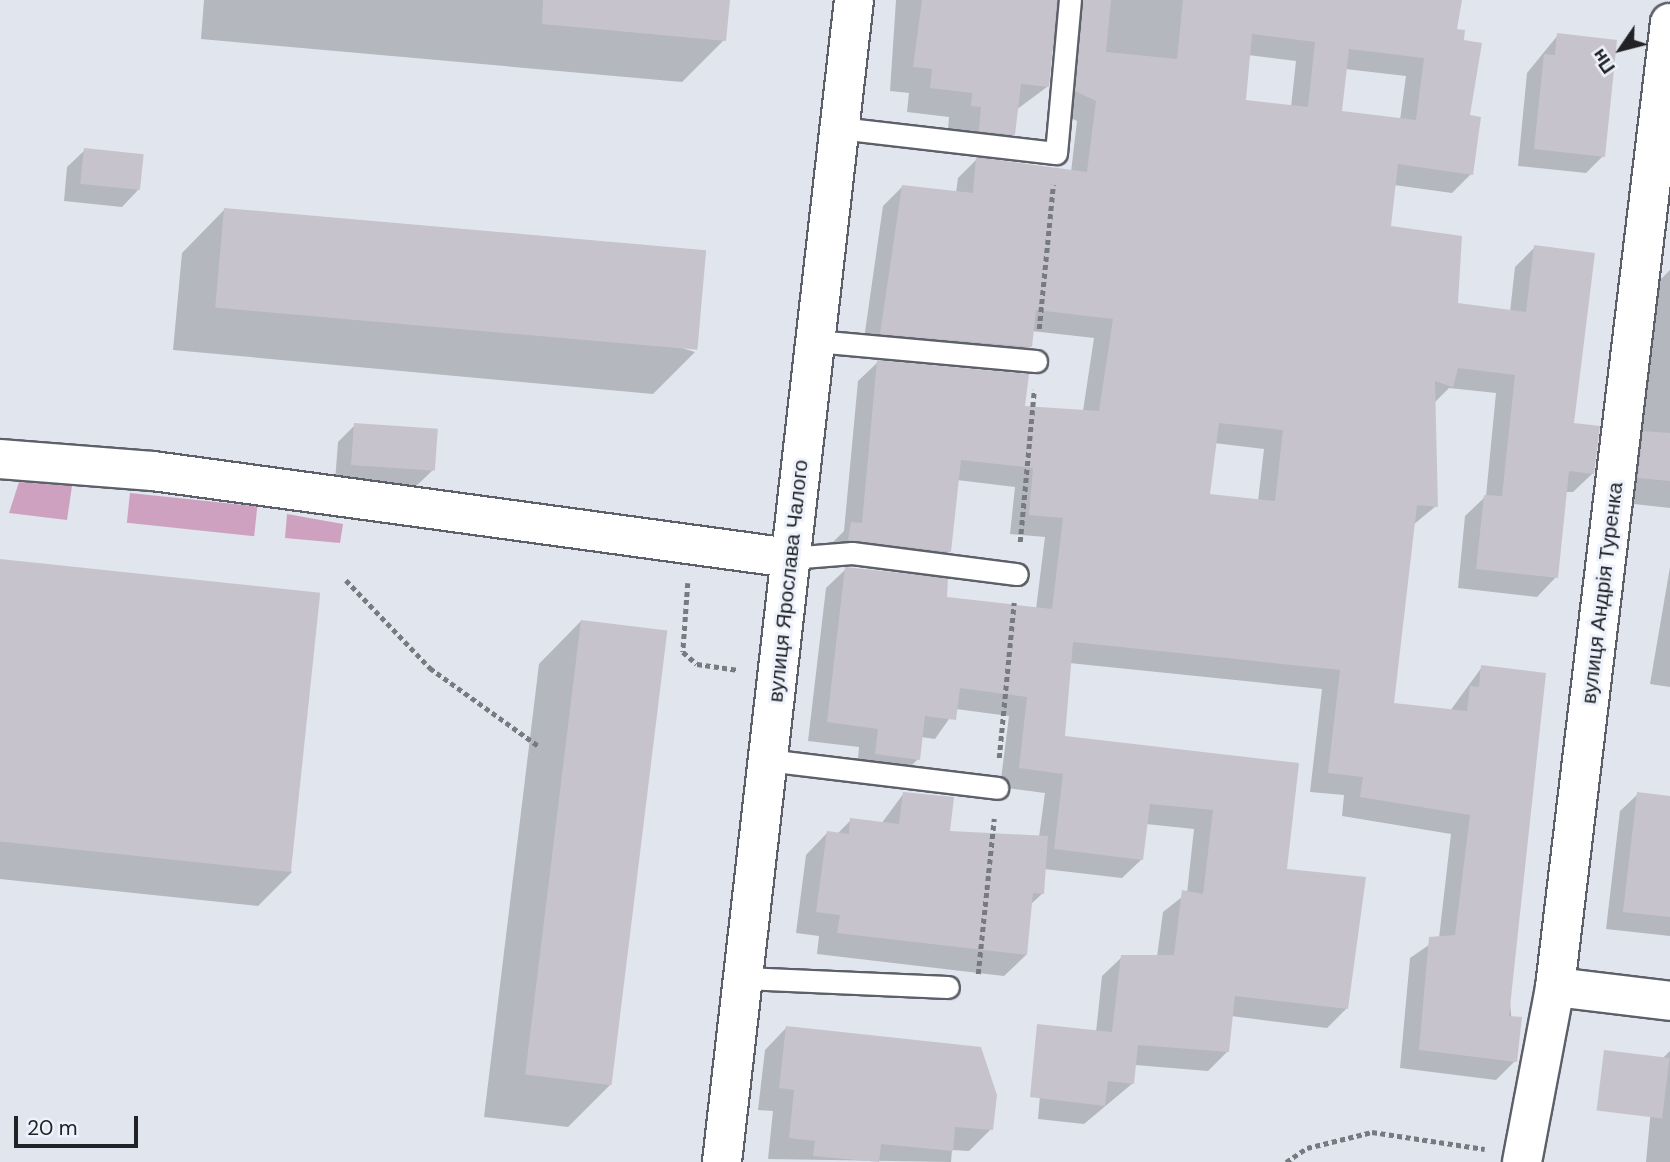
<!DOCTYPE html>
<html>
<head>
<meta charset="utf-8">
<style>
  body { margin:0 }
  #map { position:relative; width:1670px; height:1162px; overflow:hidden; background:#e1e5ee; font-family:"DM Sans",sans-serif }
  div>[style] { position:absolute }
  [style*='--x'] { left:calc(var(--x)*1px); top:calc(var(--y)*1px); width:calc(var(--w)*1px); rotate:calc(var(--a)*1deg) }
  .green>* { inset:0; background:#cfa1c1; transform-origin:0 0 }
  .shadow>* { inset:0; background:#0003 }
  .building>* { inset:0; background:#c7c3cd; transform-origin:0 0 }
  .path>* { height:4.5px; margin-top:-2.25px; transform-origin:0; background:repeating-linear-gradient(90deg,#777a80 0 5px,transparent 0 8.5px) }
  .roads { filter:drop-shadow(2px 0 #5d6068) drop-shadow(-2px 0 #5d6068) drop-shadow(0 2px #5d6068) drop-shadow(0 -2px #5d6068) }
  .service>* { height:21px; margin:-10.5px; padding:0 10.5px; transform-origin:10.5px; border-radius:10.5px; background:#fff }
  .minor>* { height:38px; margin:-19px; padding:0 19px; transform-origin:19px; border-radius:19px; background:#fff }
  span { translate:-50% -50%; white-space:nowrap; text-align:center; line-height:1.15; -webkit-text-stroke:6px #eef2fc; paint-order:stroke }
  .street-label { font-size:21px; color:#202225 }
  .north { position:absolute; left:1586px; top:14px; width:70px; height:70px; -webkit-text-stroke:5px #eef2fc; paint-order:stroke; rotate:235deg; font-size:19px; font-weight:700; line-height:28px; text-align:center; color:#202225 }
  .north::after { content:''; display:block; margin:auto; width:24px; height:32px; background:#202225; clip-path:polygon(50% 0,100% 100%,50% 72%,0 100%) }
  .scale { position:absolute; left:14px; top:1116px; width:124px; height:32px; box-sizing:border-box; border:4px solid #202225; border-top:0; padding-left:9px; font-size:21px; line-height:24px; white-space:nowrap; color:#202225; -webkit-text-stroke:5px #eef2fc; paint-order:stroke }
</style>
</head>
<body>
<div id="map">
  <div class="green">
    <i style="clip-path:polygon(19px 482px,72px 486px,67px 520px,9px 513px)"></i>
    <i style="left:130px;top:493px;width:128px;height:30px;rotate:6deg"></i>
    <i style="clip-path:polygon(287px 514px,343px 524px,340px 543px,285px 538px)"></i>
  </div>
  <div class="shadow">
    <i style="clip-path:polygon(204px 0,728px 0,724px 40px,682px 82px,201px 39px)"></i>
    <i style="clip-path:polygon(evenodd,896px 0,1459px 0,1455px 30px,1471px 174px,1452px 193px,1394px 185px,1389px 228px,1456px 305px,1510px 312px,1515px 267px,1535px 247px,1572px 425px,1593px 473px,1573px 492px,1565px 492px,1556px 577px,1537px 597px,1458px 588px,1465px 516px,1486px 496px,1496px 393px,1449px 388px,1434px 403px,1436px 506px,1413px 525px,1392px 704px,1450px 711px,1482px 667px,1515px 1061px,1496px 1080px,1400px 1068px,1410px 958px,1439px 938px,1451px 834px,1342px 816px,1344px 795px,1310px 792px,1322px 689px,1069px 663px,1063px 737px,1297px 765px,1285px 871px,1346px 1009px,1327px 1028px,1231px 1016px,1228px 1051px,1208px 1071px,1135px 1065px,1133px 1083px,1084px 1124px,1038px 1119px,1044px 1048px,1096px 1032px,1102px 976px,1122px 957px,1157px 957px,1163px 912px,1187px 893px,1194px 829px,1146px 824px,1142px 859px,1122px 878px,1044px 869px,1043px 893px,1030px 905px,1026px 955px,1004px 976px,817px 954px,819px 936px,796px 933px,806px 855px,827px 833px,837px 834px,851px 820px,881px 824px,904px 793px,949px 833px,1039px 837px,1045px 793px,1000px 787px,1009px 716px,956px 709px,935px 739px,921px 737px,918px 759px,899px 778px,857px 773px,859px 747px,808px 741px,826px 588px,846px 569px,945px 599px,1036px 609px,1045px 537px,1010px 534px,1015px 487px,957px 480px,949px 552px,930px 571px,830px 559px,832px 543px,844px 531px,858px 381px,878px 362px,1023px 407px,1083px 411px,1094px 338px,1032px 331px,1030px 347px,1011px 366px,862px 353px,883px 206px,902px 187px,956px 193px,958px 178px,979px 157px,956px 154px,958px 131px,948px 130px,949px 117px,907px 112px,909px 93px,890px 91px,896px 0,1058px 13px,1056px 110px,1077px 121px,1071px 172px,987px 160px,1013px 134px,1016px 110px,1047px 87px,1058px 13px,896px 0,1248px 55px,1296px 61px,1291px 107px,1245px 101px,1248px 55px,896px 0,1345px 69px,1406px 76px,1400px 120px,1340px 113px,1345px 69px,896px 0,1214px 443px,1264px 449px,1258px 501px,1208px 496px,1214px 443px)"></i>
    <i style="clip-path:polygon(1558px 35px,1603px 156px,1586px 173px,1518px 166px,1527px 73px)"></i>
    <i style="clip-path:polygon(85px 150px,139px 189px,122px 207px,64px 201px,67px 167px)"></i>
    <i style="clip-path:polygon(224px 210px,695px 352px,653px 394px,173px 350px,182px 253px)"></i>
    <i style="clip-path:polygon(1670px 270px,1670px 508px,1625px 503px,1646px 398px,1658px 282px)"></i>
    <i style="clip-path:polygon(355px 425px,433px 470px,415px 487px,335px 482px,338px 442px)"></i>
    <i style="clip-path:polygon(0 560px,292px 872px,258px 906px,0 879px)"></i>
    <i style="clip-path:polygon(1670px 567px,1670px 687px,1650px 684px)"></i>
    <i style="clip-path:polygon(581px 621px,610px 1085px,568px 1127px,484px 1117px,539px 664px)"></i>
    <i style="clip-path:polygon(1638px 794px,1670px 798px,1670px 936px,1606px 929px,1620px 811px)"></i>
    <i style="clip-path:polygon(786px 1028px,991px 1129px,969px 1151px,952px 1150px,951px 1162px,768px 1159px,773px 1111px,758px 1110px,765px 1050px)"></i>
    <i style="clip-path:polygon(1670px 1051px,1670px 1162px,1646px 1162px,1655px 1066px)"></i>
  </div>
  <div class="building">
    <i style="clip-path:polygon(543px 0,730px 0,726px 41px,542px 24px)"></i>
    <i style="clip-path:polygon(922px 0,1057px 0,1049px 87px,1021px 84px,1015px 135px,979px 131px,981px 107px,971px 106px,972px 93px,930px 88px,932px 69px,913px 67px)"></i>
    <i style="clip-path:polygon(evenodd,1083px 0,1111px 0,1106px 52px,1177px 59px,1183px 0,1462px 0,1457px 29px,1465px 30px,1464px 40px,1482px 43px,1470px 115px,1481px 117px,1473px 175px,1398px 164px,1391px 226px,1462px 236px,1458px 303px,1526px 312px,1534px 245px,1595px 253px,1574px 423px,1600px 426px,1594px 474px,1569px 471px,1558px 578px,1476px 569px,1484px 495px,1502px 496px,1515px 375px,1458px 368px,1453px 387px,1435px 381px,1438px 507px,1417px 505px,1394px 703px,1467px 711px,1470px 686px,1479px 687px,1481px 665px,1546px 673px,1509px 1016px,1522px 1017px,1517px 1062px,1419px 1050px,1429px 937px,1455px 935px,1470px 815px,1360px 797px,1363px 777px,1328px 773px,1340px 670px,1073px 642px,1065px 736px,1299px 763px,1287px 869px,1366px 877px,1348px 1009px,1235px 996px,1229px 1052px,1138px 1045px,1134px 1084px,1108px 1081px,1105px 1106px,1030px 1097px,1037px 1024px,1112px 1032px,1121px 955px,1174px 955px,1182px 890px,1203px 894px,1213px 810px,1150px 804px,1143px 860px,1054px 849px,1063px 774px,1019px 768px,1027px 697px,960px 688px,956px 720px,925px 716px,920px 760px,875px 754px,878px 729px,827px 722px,845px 567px,948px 578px,947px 597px,1052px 609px,1063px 518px,1029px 515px,1033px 468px,961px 460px,951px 552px,848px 540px,851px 522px,862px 523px,877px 360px,1029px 374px,1025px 406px,1099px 411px,1113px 319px,1036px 310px,1032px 347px,880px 334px,902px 185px,973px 193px,976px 157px,1087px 172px,1096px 101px,1075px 91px,1083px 0,1252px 34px,1315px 42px,1308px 107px,1246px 100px,1252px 34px,1083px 0,1349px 49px,1424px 58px,1416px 120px,1342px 111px,1349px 49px,1083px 0,1219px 423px,1283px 430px,1275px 501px,1210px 494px,1219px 423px)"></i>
    <i style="clip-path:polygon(1557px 33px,1617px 40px,1605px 157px,1534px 149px,1544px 54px,1555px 55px)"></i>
    <i style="left:84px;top:148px;width:60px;height:36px;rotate:6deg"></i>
    <i style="left:224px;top:208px;width:484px;height:100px;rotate:5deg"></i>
    <i style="left:354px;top:423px;width:84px;height:42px;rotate:4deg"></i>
    <i style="clip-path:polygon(1643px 431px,1670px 433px,1670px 481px,1638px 478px)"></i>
    <i style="left:0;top:559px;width:322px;height:281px;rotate:6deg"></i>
    <i style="left:581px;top:620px;width:87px;height:458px;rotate:7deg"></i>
    <i style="clip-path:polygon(903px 792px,954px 797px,950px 831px,1048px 836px,1044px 894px,1033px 893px,1027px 955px,837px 933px,840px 915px,816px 912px,827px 831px,849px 834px,850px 818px,899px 824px)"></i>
    <i style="clip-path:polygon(1637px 792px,1670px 796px,1670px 917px,1623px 912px)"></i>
    <i style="clip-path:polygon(786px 1026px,981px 1047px,997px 1095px,993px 1130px,955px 1127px,953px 1151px,881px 1144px,879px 1162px,813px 1156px,815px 1141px,789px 1138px,794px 1090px,779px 1088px)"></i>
    <i style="left:1604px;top:1050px;width:66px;height:61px;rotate:7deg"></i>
  </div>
  <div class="path">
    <i style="--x:1039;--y:329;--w:145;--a:-84.4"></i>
    <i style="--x:1020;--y:542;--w:153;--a:-84.7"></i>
    <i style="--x:346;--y:580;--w:122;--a:46.3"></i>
    <i style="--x:430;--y:668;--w:135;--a:35.7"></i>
    <i style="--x:688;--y:583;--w:69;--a:94.1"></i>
    <i style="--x:683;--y:652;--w:18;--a:41"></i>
    <i style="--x:697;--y:664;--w:42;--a:8.1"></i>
    <i style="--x:999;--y:758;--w:156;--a:-84.5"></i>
    <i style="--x:978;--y:974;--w:156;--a:-84.1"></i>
    <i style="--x:1286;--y:1162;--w:25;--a:-34"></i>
    <i style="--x:1307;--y:1148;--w:67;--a:-13.8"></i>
    <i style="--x:1372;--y:1132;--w:114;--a:8.6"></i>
  </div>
  <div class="roads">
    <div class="service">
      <i style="--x:839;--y:128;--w:218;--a:6.6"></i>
      <i style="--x:1056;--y:153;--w:154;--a:-84.8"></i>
      <i style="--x:815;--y:341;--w:222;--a:5.2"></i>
      <i style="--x:790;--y:558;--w:62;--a:-4.6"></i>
      <i style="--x:852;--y:553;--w:166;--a:7.3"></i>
      <i style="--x:767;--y:760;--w:232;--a:6.9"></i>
      <i style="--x:743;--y:978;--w:205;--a:2.5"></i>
    </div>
    <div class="minor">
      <i style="--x:0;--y:459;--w:153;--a:4.5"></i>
      <i style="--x:153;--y:471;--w:643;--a:7.78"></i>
      <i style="--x:1555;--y:987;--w:116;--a:6.9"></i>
      <i style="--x:722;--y:1162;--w:1169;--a:-83.52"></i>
      <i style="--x:1522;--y:1162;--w:178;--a:-79.3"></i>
      <i style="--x:1555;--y:987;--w:971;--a:-83.2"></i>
    </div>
  </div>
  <div class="street-label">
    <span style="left:788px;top:581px;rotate:-84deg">вулиця Ярослава Чалого</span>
    <span style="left:1602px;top:593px;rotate:-83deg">вулиця Андрія Туренка</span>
  </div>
  <div class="north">Пн</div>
  <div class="scale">20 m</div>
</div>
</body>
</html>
